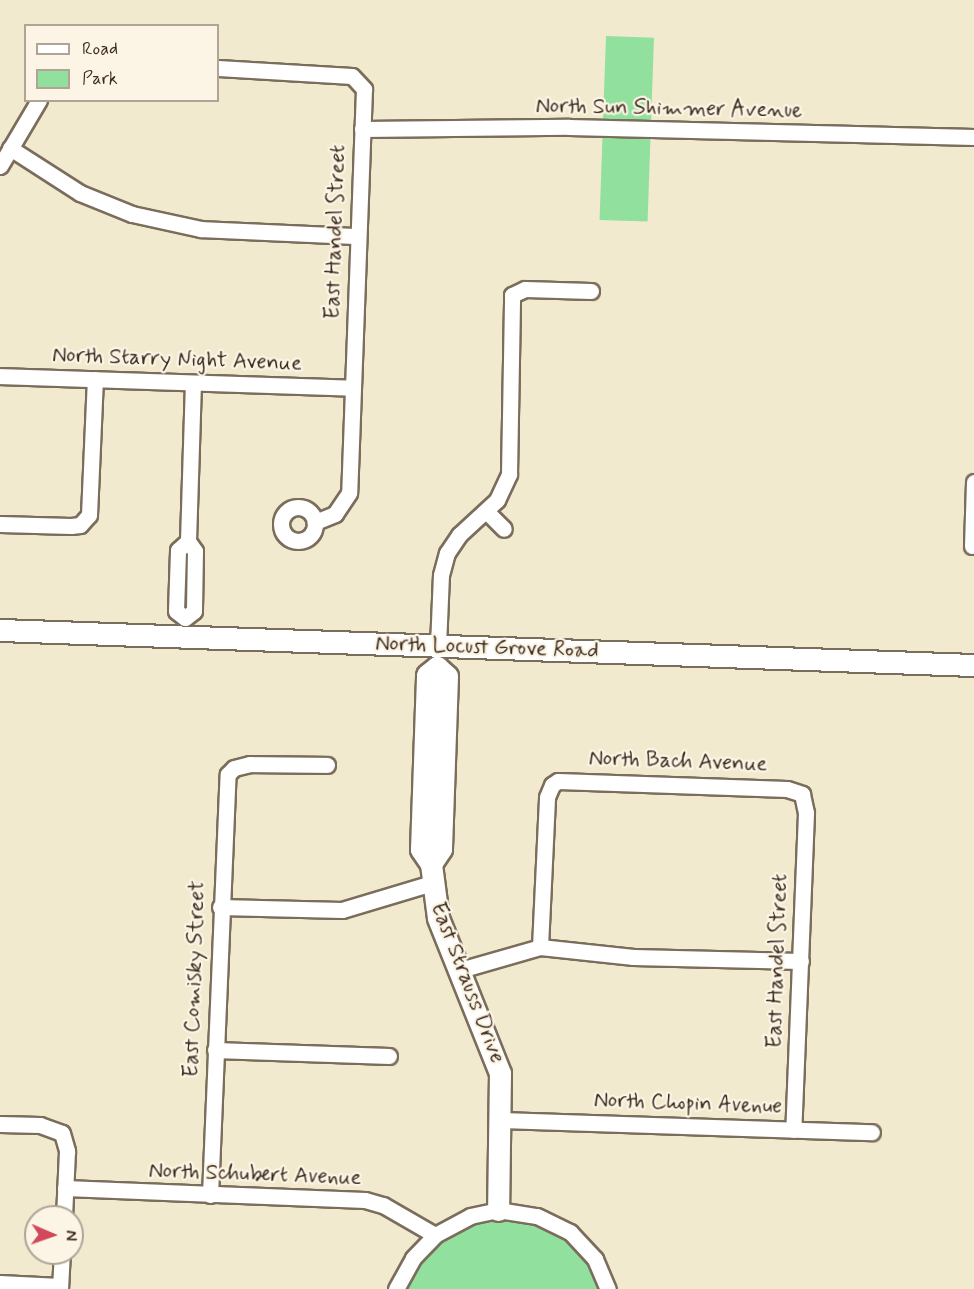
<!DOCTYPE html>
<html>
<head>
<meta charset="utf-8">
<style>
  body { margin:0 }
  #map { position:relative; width:974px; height:1289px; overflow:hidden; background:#f1eace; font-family:Mynerve,sans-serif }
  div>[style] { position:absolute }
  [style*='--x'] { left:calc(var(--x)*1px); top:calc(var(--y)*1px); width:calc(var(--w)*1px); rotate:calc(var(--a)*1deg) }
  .green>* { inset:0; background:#91e09e; transform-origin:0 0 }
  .roads { filter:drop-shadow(2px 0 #7b6d5c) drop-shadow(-2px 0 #7b6d5c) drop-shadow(0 2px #7b6d5c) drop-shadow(0 -2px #7b6d5c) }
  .street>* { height:15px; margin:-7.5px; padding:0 7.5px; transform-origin:7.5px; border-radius:7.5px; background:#fff }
  .street>.ring { margin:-7.5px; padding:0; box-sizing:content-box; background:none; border:15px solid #fff; border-radius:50% }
  .secondary>* { height:21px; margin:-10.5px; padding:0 10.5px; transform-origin:10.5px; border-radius:10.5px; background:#fff }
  span { translate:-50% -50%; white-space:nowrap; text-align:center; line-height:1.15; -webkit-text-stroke:4.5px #fcf5e5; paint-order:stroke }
  .street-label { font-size:22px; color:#3b2a1e }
  .legend { position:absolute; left:24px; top:24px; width:195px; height:78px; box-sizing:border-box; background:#fcf5e5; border:2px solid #afa495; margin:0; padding:8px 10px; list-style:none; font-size:18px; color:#3b2a1e }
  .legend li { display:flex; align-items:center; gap:12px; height:30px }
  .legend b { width:30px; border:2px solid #afa495 }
  .north { position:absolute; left:24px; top:1205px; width:60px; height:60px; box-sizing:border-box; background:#fcf5e5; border:2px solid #afa495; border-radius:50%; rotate:92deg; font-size:16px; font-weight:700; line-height:24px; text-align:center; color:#3b2a1e }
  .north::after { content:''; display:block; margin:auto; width:21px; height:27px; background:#d1495b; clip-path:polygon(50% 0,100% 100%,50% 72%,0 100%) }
</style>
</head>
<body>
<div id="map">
  <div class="green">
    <i style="left:606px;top:36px;width:48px;height:184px;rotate:2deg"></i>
    <i style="clip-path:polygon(497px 1217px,535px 1222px,565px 1237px,583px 1255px,600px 1289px,407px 1289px,423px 1259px,449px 1234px)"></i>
  </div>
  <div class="roads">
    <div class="street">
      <i style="--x:218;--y:68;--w:134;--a:3.4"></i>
      <i style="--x:352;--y:76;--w:18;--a:47"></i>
      <i style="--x:364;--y:89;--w:404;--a:92.1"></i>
      <i style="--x:349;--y:493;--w:25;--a:124"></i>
      <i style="--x:335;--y:514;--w:22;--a:158"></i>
      <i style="--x:362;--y:129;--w:207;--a:-0.6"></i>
      <i style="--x:569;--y:127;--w:405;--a:1.4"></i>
      <i style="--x:10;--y:148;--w:83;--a:32.7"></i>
      <i style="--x:80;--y:193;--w:56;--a:22"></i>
      <i style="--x:132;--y:214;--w:71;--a:12.3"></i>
      <i style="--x:201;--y:229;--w:157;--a:2.6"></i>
      <i style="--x:0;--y:166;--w:77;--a:-59.4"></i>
      <i style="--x:0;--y:376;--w:353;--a:1.9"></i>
      <i class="ring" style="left:281px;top:507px;width:19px;height:19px"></i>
      <i style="--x:486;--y:511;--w:25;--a:45"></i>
      <i style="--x:0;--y:524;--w:71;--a:1.6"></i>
      <i style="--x:71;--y:526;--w:9;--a:-6"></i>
      <i style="--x:80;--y:525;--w:13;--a:-48"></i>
      <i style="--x:89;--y:515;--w:136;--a:-87.5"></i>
      <i style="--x:188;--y:541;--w:12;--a:55"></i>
      <i style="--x:195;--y:551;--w:60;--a:91"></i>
      <i style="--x:194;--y:611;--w:11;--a:142"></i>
      <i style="--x:185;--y:618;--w:11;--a:-142"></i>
      <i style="--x:176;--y:611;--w:61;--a:-88.1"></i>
      <i style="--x:178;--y:550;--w:13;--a:-42"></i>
      <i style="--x:188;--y:541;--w:158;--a:-88.2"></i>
      <i style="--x:972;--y:546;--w:64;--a:-88.2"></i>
      <i style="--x:438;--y:646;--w:71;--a:-87.6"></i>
      <i style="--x:441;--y:575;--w:23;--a:-75"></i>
      <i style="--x:447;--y:553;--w:22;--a:-56"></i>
      <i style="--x:459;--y:535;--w:52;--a:-42.6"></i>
      <i style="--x:497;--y:500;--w:29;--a:-65"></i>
      <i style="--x:509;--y:474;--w:179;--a:-89"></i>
      <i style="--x:512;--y:295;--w:14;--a:-25"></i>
      <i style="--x:525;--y:289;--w:66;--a:1.7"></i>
      <i style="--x:220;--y:907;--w:122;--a:1.4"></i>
      <i style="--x:342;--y:910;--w:94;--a:-16.7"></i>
      <i style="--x:540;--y:947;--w:150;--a:-87.3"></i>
      <i style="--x:547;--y:797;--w:13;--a:-67"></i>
      <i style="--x:552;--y:785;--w:7;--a:-34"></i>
      <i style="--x:558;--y:781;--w:229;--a:2"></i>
      <i style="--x:787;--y:789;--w:16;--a:18"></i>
      <i style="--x:802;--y:794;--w:19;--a:78"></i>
      <i style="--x:806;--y:813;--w:317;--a:92.3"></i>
      <i style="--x:460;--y:970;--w:83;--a:-16"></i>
      <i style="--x:540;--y:947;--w:94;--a:6.1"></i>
      <i style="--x:633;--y:957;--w:168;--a:1.4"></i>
      <i style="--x:215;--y:1050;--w:174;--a:2"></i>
      <i style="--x:501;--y:1120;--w:371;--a:1.9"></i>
      <i style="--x:0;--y:1124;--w:40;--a:1.4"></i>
      <i style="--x:40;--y:1125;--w:23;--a:20"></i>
      <i style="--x:62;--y:1133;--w:19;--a:74"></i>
      <i style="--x:67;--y:1151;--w:66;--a:92.6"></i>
      <i style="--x:65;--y:1188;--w:300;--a:2.3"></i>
      <i style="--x:365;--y:1200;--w:19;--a:16"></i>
      <i style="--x:383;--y:1205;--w:60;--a:30"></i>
      <i style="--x:210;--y:1195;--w:421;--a:-87.6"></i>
      <i style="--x:228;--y:774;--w:8;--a:-45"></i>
      <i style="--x:234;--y:768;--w:16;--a:-14"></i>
      <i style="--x:250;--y:764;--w:77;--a:0.7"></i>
      <i style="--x:0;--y:1283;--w:60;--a:2.9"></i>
      <i style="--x:60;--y:1289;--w:36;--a:-87"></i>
      <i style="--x:396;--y:1289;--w:35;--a:-61"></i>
      <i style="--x:413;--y:1258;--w:32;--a:-46"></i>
      <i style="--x:435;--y:1235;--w:40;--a:-28"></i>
      <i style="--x:470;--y:1216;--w:29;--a:-12"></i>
      <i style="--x:498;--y:1210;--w:39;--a:9"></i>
      <i style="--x:537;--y:1216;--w:37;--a:26"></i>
      <i style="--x:570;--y:1232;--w:37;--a:47"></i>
      <i style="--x:595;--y:1259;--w:33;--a:67"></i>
    </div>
    <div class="secondary">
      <i style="--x:0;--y:630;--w:975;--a:2.06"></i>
      <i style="--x:437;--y:667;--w:13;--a:42"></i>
      <i style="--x:447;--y:676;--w:173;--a:92"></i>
      <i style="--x:441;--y:849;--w:18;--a:124"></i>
      <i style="--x:431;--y:864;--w:18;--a:-124"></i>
      <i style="--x:421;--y:849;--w:174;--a:-88"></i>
      <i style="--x:427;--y:675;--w:13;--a:-39"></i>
      <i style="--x:431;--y:864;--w:54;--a:82.6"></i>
      <i style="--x:438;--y:918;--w:167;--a:68.2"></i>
      <i style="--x:500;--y:1073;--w:137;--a:90.8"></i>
    </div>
  </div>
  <div class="street-label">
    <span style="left:669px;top:109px;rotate:1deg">North Sun Shimmer Avenue</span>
    <span style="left:336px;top:232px;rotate:-88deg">East Handel Street</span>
    <span style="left:177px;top:360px;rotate:2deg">North Starry Night Avenue</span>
    <span style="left:487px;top:648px;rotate:2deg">North Locust Grove Road</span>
    <span style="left:678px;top:762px;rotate:2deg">North Bach Avenue</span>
    <span style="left:778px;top:961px;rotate:-88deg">East Handel Street</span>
    <span style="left:195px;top:979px;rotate:-88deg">East Comisky Street</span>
    <span style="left:467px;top:983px;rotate:69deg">East Strauss Drive</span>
    <span style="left:688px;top:1104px;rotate:2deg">North Chopin Avenue</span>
    <span style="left:255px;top:1175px;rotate:2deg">North Schubert Avenue</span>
  </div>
  <ul class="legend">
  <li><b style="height:8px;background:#fff"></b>Road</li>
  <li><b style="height:16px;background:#91e09e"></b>Park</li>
  </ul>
  <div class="north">N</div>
</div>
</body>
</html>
